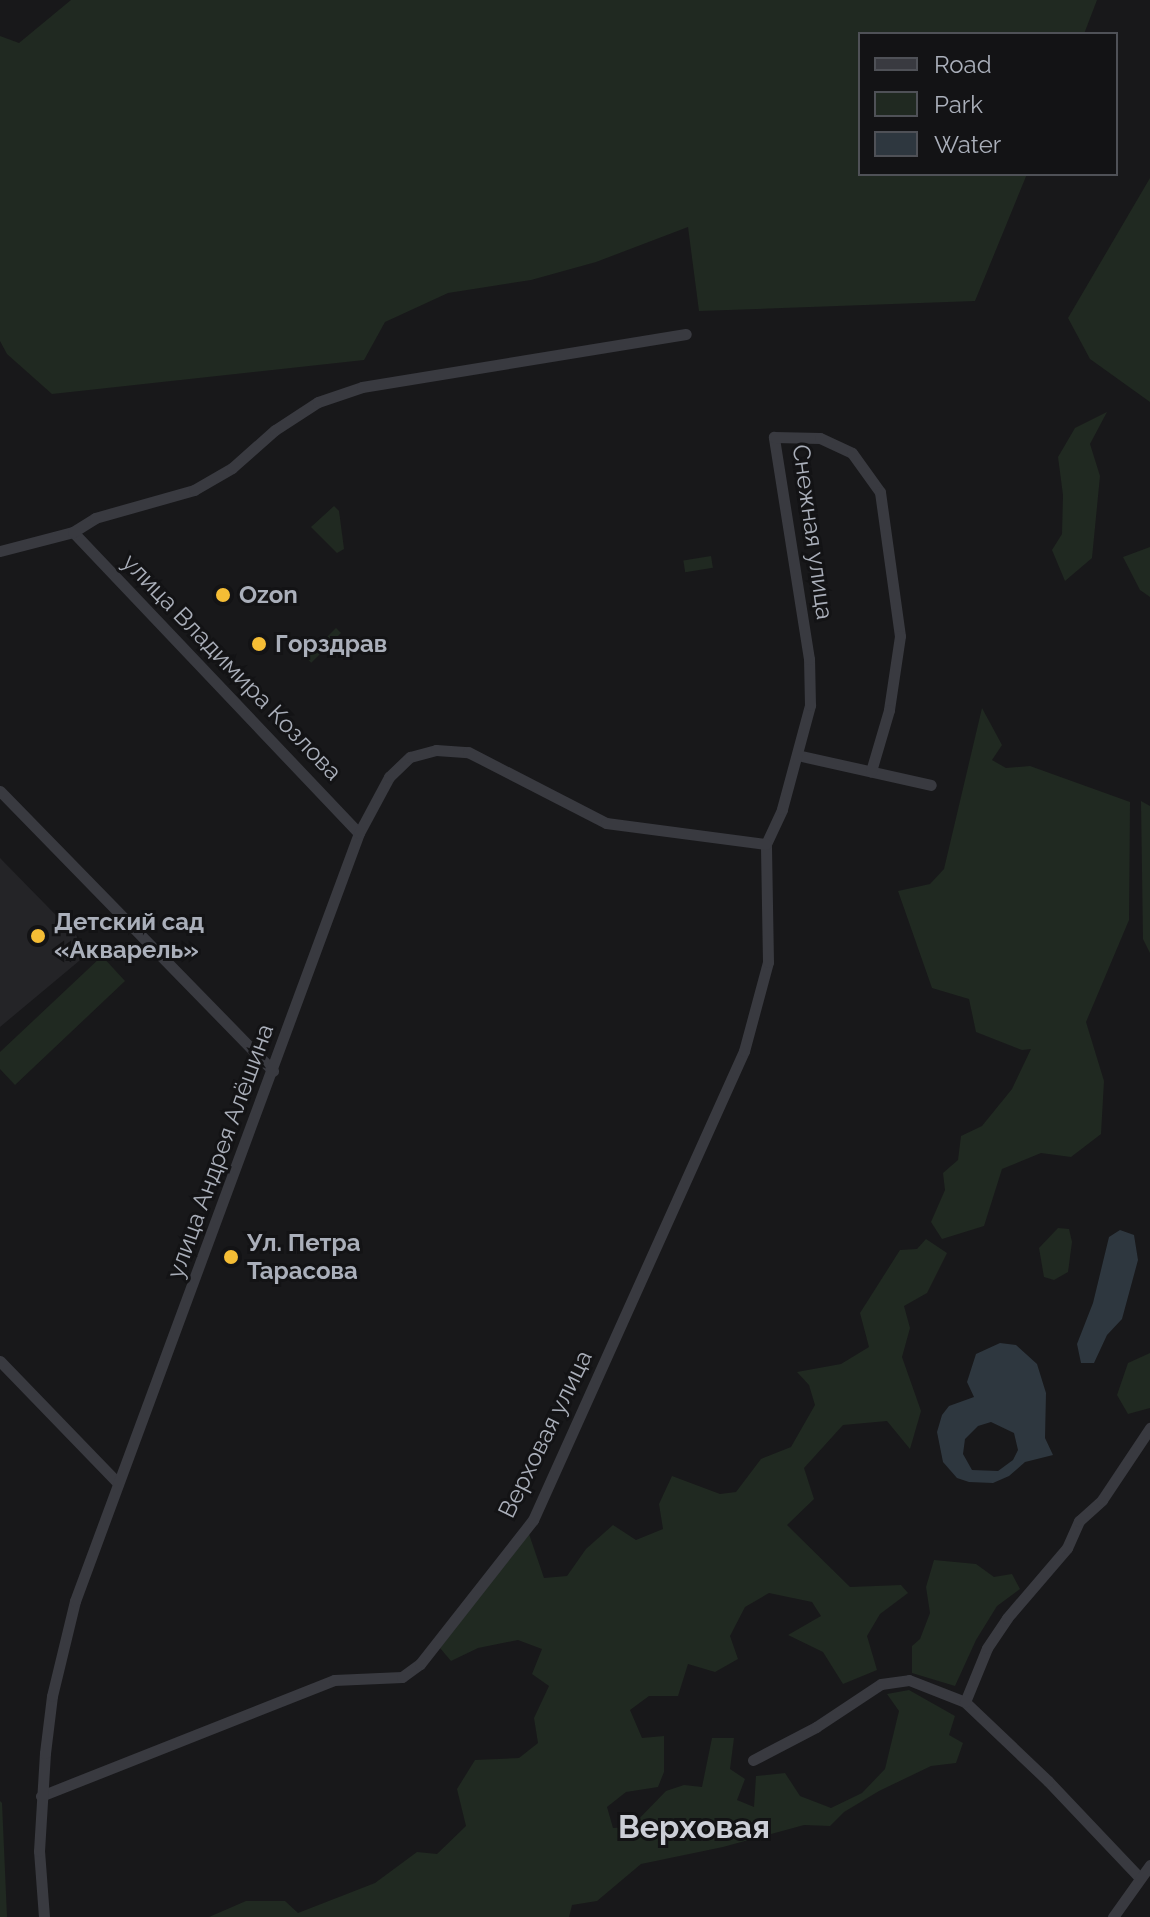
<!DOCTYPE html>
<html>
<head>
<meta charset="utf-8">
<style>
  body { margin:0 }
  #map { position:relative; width:1150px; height:1917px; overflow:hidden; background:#18181a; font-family:Raleway,sans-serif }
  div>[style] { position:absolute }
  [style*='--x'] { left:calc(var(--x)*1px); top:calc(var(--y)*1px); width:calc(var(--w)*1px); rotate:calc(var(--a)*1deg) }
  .built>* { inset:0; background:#242427 }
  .green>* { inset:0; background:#202921; transform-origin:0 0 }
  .water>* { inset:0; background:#2e373f }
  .minor>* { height:11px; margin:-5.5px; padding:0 5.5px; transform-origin:5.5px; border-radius:5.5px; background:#393a40 }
  .dots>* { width:22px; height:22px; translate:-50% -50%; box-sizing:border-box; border:4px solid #131315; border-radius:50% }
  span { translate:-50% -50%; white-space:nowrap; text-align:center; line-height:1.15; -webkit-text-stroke:6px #131315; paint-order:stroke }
  .street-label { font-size:24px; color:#aaafba }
  .poi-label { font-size:24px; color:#aaafba; font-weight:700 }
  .left { translate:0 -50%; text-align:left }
  .district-label { font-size:32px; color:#cbced6; font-weight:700 }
  .legend { position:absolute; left:858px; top:32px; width:260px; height:144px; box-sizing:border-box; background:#131315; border:2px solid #4f5157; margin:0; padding:10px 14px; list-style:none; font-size:24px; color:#aaafba }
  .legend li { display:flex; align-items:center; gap:16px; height:40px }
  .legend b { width:40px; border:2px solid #4f5157 }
</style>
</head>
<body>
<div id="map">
  <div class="built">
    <i style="clip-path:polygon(0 858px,91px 951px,0 1027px)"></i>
  </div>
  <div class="green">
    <i style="clip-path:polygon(71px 0,1097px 0,1084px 34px,860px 34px,860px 174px,1027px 174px,975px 301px,699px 311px,688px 227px,596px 262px,531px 280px,448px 293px,385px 322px,364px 360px,52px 394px,7px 354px,0 341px,0 36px,19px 43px)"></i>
    <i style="clip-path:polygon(1150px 178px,1150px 402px,1090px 359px,1068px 318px)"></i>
    <i style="clip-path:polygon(1107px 412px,1090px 444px,1100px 476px,1092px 558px,1065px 581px,1052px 550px,1062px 534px,1063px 495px,1058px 457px,1075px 428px)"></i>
    <i style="clip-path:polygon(334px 506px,339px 511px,344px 549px,337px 553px,311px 527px)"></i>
    <i style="clip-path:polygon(1150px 547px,1150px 597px,1140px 590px,1123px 557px)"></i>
    <i style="left:711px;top:556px;width:12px;height:28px;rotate:81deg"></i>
    <i style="left:336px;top:628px;width:7px;height:42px;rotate:45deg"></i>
    <i style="clip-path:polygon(982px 708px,1002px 745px,992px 760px,1006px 768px,1030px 766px,1130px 802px,1129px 920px,1086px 1022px,1104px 1081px,1101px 1134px,1071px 1157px,1041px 1153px,1002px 1169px,984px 1226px,942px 1239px,931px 1222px,945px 1190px,943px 1173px,958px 1160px,961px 1136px,982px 1126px,1012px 1089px,1031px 1049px,1022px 1050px,976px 1032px,969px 999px,932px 988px,898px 891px,930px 884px,944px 869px)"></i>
    <i style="clip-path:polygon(1141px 801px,1150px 806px,1150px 953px,1143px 939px)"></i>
    <i style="clip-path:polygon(102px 956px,125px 981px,15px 1085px,0 1069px,0 1052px)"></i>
    <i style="clip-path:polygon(1058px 1228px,1069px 1229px,1072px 1242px,1068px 1272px,1054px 1280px,1044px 1277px,1039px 1248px)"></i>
    <i style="clip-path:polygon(926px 1239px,947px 1253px,927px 1293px,904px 1306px,910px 1328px,902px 1357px,921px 1411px,910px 1449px,887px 1421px,843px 1425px,804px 1468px,814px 1499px,787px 1525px,850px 1587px,901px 1585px,908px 1593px,880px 1614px,867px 1636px,877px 1670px,843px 1684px,823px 1652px,788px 1635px,821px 1616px,812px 1602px,769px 1593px,745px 1607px,730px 1636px,738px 1659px,715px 1672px,688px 1664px,678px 1696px,649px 1696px,630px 1710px,642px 1738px,664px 1736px,664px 1772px,658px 1787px,626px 1792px,607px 1807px,613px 1828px,631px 1827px,666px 1791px,684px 1785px,702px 1787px,712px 1738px,734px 1738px,730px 1769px,745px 1779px,737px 1800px,754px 1807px,756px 1776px,785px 1773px,800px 1796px,831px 1808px,862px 1793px,885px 1769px,899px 1711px,887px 1694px,909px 1690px,955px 1716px,949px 1735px,963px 1743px,956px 1763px,931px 1766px,879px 1791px,844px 1812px,830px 1826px,804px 1825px,723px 1847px,641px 1864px,597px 1901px,572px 1905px,569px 1917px,209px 1917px,246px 1901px,285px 1901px,298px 1913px,375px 1883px,417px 1852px,437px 1854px,466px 1826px,457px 1789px,475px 1760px,519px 1758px,538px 1743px,534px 1718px,549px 1686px,532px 1674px,542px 1649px,518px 1640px,478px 1648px,451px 1661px,440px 1648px,529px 1534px,544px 1578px,567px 1576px,586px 1549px,613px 1525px,636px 1540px,663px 1529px,659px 1504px,672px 1476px,720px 1494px,736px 1492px,761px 1459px,791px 1447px,815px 1405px,809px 1385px,797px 1372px,841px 1364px,869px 1347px,860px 1313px,900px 1250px,917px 1249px)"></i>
    <i style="clip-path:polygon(1150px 1353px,1150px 1408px,1128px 1414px,1117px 1395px,1128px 1363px)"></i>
    <i style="clip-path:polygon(934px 1560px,976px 1564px,994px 1577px,1012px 1574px,1020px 1589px,997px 1606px,976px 1640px,955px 1686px,912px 1673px,912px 1646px,920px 1639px,930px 1613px,926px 1587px)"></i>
    <i style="clip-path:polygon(0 1801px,2px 1803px,7px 1917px,0 1917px)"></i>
  </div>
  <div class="water">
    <i style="clip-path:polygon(1120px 1230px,1134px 1235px,1138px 1260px,1122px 1319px,1107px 1335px,1094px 1363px,1081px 1363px,1077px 1344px,1093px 1303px,1109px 1237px)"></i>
    <i style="clip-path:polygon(evenodd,1000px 1343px,1016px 1345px,1037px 1364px,1046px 1393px,1045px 1438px,1053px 1455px,1025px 1462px,1009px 1476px,993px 1483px,969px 1482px,957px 1478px,943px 1462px,937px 1432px,942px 1415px,949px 1406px,974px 1397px,967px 1382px,976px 1354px,1000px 1343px,991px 1422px,1014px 1433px,1018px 1450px,1013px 1460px,998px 1471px,972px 1470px,963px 1454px,965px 1439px,978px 1426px,991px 1422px)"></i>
  </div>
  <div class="minor">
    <i style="--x:73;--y:532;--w:415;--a:46.5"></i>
    <i style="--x:0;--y:551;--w:75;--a:-14.6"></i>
    <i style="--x:73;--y:532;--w:26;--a:-32"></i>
    <i style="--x:95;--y:518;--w:103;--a:-15.8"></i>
    <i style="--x:194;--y:490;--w:44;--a:-30.1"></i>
    <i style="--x:232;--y:468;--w:57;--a:-41.5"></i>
    <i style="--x:275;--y:430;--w:51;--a:-33.1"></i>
    <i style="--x:318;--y:402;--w:46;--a:-18.8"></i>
    <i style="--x:362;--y:387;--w:328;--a:-9.3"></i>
    <i style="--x:797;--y:755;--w:137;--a:12.6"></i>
    <i style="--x:0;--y:791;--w:391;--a:45.7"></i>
    <i style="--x:0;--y:1361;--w:170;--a:46"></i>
    <i style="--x:753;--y:1760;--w:71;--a:-27.6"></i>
    <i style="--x:816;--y:1727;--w:78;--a:-33.5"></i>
    <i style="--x:881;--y:1684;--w:28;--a:-8"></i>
    <i style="--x:909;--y:1680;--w:60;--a:21.4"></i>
    <i style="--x:41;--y:1796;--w:315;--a:-21.6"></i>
    <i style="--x:334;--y:1680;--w:68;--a:-2.5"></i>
    <i style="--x:402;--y:1677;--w:22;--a:-36"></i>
    <i style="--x:420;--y:1664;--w:183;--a:-51.9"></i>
    <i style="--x:533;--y:1520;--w:514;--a:-65.78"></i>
    <i style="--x:744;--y:1051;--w:92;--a:-74.9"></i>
    <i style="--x:768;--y:962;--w:118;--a:-91"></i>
    <i style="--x:766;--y:844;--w:38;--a:-65"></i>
    <i style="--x:782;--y:809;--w:108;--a:-74.9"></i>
    <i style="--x:810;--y:705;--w:46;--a:-91.2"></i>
    <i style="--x:809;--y:659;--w:225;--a:-99"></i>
    <i style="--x:774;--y:437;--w:46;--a:1.2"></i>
    <i style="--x:820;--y:438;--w:35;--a:25"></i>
    <i style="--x:852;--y:453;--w:48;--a:54.3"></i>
    <i style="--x:880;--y:492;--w:145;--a:82.1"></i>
    <i style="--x:900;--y:636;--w:75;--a:98.5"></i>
    <i style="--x:889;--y:710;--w:64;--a:106.4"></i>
    <i style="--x:1140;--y:1878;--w:134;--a:-133.5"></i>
    <i style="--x:1048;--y:1781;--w:115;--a:-136.4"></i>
    <i style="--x:965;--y:1702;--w:58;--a:-67.8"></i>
    <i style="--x:987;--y:1648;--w:36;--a:-56"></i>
    <i style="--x:1007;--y:1618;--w:92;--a:-49.4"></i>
    <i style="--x:1067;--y:1548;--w:30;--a:-66"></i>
    <i style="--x:1079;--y:1521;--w:31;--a:-42"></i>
    <i style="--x:1102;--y:1500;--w:87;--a:-56.3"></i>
    <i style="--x:44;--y:1917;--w:66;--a:-94.3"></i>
    <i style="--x:39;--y:1851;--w:98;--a:-86.5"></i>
    <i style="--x:45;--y:1753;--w:57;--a:-83"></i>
    <i style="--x:52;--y:1696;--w:98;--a:-76.4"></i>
    <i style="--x:75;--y:1601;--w:819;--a:-69.71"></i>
    <i style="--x:359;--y:833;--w:64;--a:-61.8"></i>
    <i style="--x:389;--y:777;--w:29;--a:-44"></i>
    <i style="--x:410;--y:757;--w:27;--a:-15"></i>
    <i style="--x:436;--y:750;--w:32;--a:4"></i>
    <i style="--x:468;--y:752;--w:155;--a:27.2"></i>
    <i style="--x:606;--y:823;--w:161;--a:7.5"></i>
    <i style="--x:1113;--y:1917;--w:64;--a:-54.6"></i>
  </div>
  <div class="dots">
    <i style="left:223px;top:595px;background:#f5bd35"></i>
    <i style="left:259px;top:644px;background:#f5bd35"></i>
    <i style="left:38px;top:936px;background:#f5bd35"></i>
    <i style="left:231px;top:1257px;background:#f5bd35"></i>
  </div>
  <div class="street-label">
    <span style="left:813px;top:532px;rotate:82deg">Снежная улица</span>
    <span style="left:232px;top:667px;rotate:46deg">улица Владимира Козлова</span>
    <span style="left:220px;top:1151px;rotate:-70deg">улица Андрея Алёшина</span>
    <span style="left:545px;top:1434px;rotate:-64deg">Верховая улица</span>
  </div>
  <div class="poi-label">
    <span class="left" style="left:239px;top:595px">Ozon</span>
    <span class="left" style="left:275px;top:644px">Горздрав</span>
    <span class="left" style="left:54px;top:936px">Детский сад<br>«Акварель»</span>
    <span class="left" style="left:247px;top:1257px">Ул. Петра<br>Тарасова</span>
  </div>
  <div class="district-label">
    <span style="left:694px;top:1827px">Верховая</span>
  </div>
  <ul class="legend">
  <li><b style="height:10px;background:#393a40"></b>Road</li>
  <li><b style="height:22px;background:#202921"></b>Park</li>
  <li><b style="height:22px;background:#2e373f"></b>Water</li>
  </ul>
</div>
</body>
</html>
